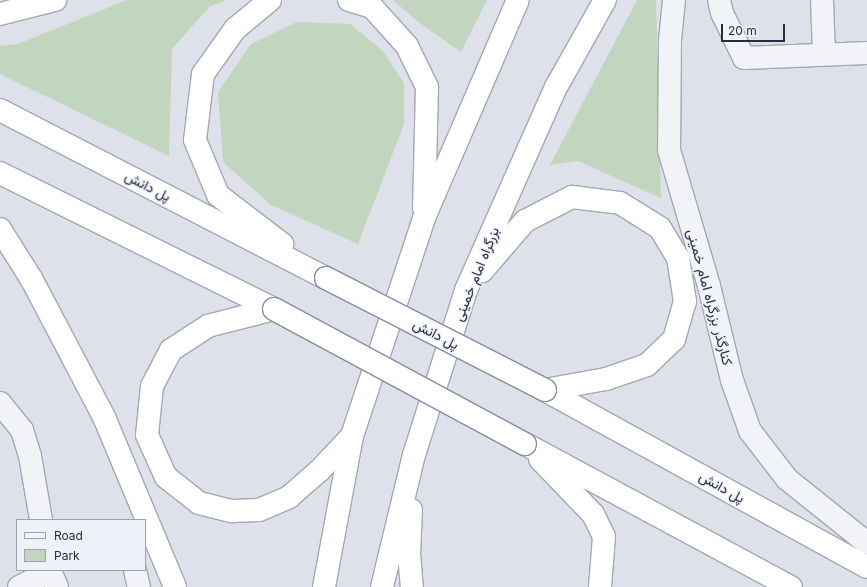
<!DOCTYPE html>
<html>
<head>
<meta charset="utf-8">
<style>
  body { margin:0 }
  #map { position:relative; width:867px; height:587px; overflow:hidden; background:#dee1ea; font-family:Inter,Vazirmatn,sans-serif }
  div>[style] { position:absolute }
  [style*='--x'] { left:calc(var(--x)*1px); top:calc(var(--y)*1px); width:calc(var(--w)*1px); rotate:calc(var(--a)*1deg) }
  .green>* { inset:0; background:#c1d5bf }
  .roads { filter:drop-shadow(1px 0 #a3a7b5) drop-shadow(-1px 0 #a3a7b5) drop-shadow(0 1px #a3a7b5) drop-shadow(0 -1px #a3a7b5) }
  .minor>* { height:22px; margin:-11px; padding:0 11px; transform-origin:11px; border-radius:11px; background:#f2f3f7 }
  .tertiary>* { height:22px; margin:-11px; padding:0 11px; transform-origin:11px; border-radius:11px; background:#f2f3f7 }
  .trunk>* { height:22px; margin:-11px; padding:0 11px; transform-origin:11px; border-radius:11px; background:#fff }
  .bridges { filter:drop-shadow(1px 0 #848ca2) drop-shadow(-1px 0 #848ca2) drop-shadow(0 1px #848ca2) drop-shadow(0 -1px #848ca2) }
  .trunk-bridge>* { height:22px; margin:-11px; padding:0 11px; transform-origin:11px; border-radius:11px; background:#fff }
  span { translate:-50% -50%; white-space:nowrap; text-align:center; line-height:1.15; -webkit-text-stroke:3px #eef1f7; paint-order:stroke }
  .street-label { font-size:14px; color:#262c43 }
  .legend { position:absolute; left:16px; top:519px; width:130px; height:52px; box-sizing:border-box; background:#eef1f7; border:1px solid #9ea2af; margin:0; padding:5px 7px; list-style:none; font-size:12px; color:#262c43 }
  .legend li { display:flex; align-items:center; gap:8px; height:20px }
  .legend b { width:20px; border:1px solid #9ea2af }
  .scale { position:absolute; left:721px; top:24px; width:64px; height:18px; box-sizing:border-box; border:2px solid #262c43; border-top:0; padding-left:5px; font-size:12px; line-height:14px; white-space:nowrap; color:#262c43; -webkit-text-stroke:3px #eef1f7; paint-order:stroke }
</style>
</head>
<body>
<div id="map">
  <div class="green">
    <i style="clip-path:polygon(127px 0,227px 0,210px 6px,172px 49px,169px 156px,0 74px,0 46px,18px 44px)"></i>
    <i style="clip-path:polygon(393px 0,487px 0,461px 52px,417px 21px)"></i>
    <i style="clip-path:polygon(637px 0,656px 0,661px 198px,578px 161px,550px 165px)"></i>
    <i style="clip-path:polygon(297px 22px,350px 24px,382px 50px,404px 83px,404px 124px,358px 244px,271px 205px,223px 162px,218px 92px,251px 44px)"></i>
  </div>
  <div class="roads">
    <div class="minor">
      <i style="--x:719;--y:0;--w:13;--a:77"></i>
      <i style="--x:722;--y:13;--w:50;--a:63.9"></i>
      <i style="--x:744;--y:58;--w:123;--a:-2.3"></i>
      <i style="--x:822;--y:0;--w:54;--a:87.9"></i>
      <i style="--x:0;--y:403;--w:35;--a:51"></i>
      <i style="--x:22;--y:430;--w:27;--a:73"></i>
      <i style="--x:30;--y:456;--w:65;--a:80.2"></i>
      <i style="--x:19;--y:587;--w:35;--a:-27"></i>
      <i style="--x:50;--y:571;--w:17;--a:66"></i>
    </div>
    <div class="tertiary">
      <i style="--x:674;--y:0;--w:40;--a:95.7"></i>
      <i style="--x:670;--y:40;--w:110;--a:90.5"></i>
      <i style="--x:669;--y:150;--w:142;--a:73.6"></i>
      <i style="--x:709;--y:286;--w:97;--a:76.3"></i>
      <i style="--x:732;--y:380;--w:54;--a:70.6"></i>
      <i style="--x:750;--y:431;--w:61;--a:52.4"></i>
      <i style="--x:787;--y:479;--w:102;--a:38.7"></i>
      <i style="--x:135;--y:570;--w:17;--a:77"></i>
    </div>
    <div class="trunk">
      <i style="--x:270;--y:0;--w:45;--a:140.4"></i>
      <i style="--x:235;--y:29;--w:55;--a:125.4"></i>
      <i style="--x:203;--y:74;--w:66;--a:96.9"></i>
      <i style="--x:195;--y:140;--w:60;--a:67.3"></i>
      <i style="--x:218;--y:195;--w:81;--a:37.4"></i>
      <i style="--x:349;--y:0;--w:24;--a:17"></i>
      <i style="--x:372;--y:7;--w:52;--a:48.1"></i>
      <i style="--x:407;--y:46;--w:46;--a:64"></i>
      <i style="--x:427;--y:87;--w:121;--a:91.4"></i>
      <i style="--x:0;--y:14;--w:57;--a:-14.3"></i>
      <i style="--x:0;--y:110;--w:367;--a:27.3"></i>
      <i style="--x:0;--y:173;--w:306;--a:26.4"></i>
      <i style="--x:0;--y:229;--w:60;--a:57.9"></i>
      <i style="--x:32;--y:280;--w:155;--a:62.3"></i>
      <i style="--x:104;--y:417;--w:184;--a:67.3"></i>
      <i style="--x:482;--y:271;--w:66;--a:-49.3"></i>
      <i style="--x:525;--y:221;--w:53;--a:-27.1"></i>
      <i style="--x:572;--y:197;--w:48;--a:7.1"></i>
      <i style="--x:620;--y:203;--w:47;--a:32"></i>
      <i style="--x:660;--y:228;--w:35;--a:59"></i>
      <i style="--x:678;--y:258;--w:44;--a:80.8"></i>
      <i style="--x:685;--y:301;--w:40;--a:106"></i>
      <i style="--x:674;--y:339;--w:37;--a:136"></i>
      <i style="--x:647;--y:365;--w:43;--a:161.1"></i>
      <i style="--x:606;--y:379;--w:62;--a:169.8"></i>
      <i style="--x:274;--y:309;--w:68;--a:165.6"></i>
      <i style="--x:208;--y:326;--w:44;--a:147"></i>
      <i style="--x:171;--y:350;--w:41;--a:117.8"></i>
      <i style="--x:152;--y:386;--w:49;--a:95.8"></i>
      <i style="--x:147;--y:435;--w:46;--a:65.7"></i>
      <i style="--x:166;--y:477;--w:42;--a:38.2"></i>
      <i style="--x:199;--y:503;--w:34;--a:14"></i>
      <i style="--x:232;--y:511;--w:27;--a:-2"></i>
      <i style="--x:259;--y:510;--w:33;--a:-23"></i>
      <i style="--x:289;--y:497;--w:40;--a:-41"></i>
      <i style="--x:319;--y:471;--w:48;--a:-46.7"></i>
      <i style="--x:545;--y:390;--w:367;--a:28.8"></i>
      <i style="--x:525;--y:444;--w:302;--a:28.3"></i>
      <i style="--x:540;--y:459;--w:76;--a:46.1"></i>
      <i style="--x:593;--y:514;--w:25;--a:64"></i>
      <i style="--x:604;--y:537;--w:50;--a:94.6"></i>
      <i style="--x:411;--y:510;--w:44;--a:92.6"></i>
      <i style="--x:409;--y:554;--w:33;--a:85"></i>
      <i style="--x:324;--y:587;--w:154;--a:-79.5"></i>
      <i style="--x:352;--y:436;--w:230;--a:-71.7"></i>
      <i style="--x:424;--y:218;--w:237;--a:-66.7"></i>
      <i style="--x:382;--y:587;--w:136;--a:-76.4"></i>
      <i style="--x:414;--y:455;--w:173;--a:-72.5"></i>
      <i style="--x:466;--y:290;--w:220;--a:-66.1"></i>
      <i style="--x:555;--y:89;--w:102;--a:-60.7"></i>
    </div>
  </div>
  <div class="bridges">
    <div class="trunk-bridge">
      <i style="--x:326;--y:278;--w:246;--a:27.1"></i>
      <i style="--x:274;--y:309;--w:285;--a:28.3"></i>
    </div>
  </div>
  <div class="street-label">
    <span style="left:148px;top:186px;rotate:27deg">پل دانش</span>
    <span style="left:476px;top:274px;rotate:-68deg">بزرگراه امام خمینی</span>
    <span style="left:710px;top:297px;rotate:75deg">کنارگذر بزرگراه امام خمینی</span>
    <span style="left:436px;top:334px;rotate:27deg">پل دانش</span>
    <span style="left:722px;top:487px;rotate:29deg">پل دانش</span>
  </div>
  <ul class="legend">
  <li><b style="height:5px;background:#f2f3f7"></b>Road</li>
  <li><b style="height:11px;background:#c1d5bf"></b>Park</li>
  </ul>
  <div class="scale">20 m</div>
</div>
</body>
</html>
